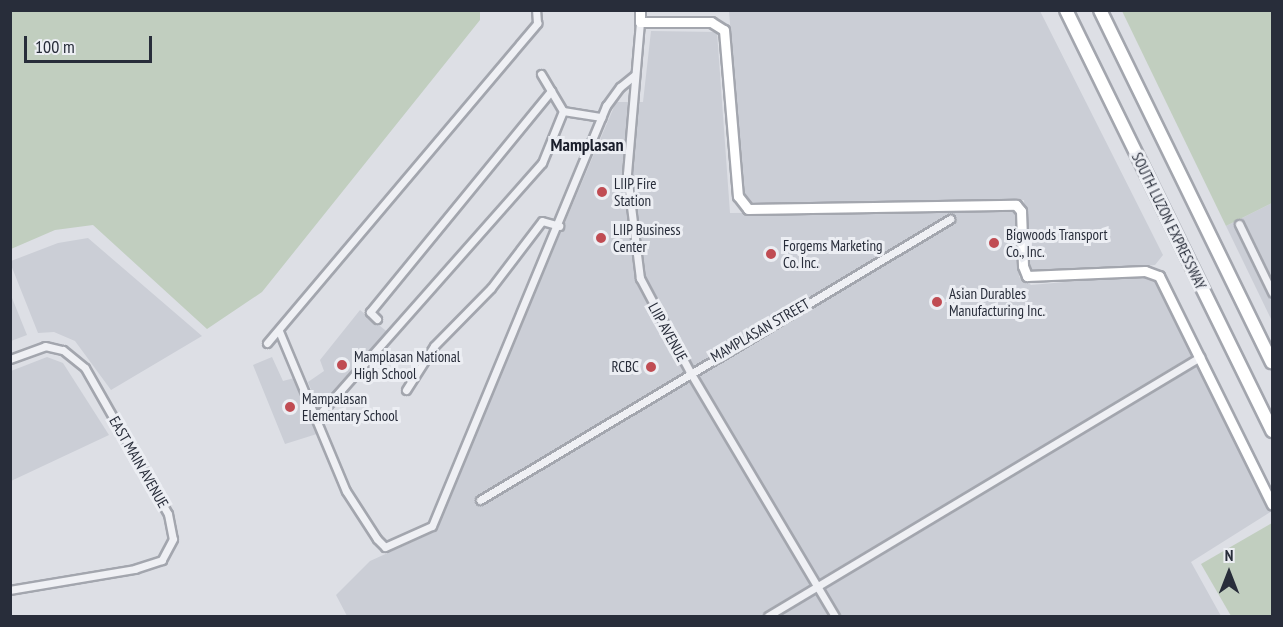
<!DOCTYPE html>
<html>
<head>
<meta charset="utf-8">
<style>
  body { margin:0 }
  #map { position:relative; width:1283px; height:627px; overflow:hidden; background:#dddfe5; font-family:"PT Sans Narrow",sans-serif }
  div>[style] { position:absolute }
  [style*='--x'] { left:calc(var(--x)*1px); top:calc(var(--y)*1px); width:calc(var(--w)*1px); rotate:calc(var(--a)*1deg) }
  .built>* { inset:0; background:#cbced6 }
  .green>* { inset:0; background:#c1cebf }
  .roads { filter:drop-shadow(2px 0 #a3a6ae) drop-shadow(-2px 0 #a3a6ae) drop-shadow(0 2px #a3a6ae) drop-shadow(0 -2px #a3a6ae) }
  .street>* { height:7px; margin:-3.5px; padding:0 3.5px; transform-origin:3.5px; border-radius:3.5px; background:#eff0f4 }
  .secondary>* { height:9px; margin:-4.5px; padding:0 4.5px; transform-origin:4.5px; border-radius:4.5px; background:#fff }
  .highway>* { height:12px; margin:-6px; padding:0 6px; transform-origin:6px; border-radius:6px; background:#fff }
  .dots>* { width:16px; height:16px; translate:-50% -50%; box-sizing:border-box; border:3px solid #eceef3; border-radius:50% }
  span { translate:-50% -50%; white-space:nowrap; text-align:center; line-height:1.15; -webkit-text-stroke:6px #eceef3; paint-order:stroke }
  .poi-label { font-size:15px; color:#282d3a }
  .left { translate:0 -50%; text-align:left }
  .right { translate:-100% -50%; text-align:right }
  .street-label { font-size:15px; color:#282d3a }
  .quarter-label { font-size:18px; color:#1a1e2b; font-weight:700 }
  .frame { position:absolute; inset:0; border:12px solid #282d3a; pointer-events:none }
  .north { position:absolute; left:1199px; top:543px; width:60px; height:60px; -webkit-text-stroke:4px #eceef3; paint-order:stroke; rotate:0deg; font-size:16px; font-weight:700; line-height:24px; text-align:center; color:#282d3a }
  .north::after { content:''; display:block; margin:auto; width:21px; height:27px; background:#282d3a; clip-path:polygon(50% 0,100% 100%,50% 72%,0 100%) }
  .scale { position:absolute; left:24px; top:36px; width:128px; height:27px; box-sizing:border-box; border:3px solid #282d3a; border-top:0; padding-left:8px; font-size:18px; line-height:21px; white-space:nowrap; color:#282d3a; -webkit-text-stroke:4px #eceef3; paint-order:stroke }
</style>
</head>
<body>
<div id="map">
  <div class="built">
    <i style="clip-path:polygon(729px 11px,1040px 11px,1163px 255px,1155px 265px,1038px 273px,1027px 268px,1024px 200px,752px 204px,743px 192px)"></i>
    <i style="clip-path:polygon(651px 31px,717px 32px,730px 213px,1017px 210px,1019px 277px,1031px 285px,1145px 275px,1160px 282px,1272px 511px,1191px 562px,1221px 616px,347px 616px,336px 595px,370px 561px,434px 532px,616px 102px,643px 102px)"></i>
    <i style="clip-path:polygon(1272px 203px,1272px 321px,1226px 226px)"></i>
    <i style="clip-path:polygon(88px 238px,202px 336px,111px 390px,75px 341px,54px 332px,38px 333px,11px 265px,11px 261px,58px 243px)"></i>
    <i style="clip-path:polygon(10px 293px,27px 335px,11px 341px,10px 341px)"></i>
    <i style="clip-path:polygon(360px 310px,390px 334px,320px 412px,308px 382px,324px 371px,320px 360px)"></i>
    <i style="clip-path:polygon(47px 357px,63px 363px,109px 435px,11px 481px,11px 371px)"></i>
    <i style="clip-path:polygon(272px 357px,283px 381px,298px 377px,320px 433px,285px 444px,253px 365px)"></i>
  </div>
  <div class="green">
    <i style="clip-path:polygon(11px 10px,480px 10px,480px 20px,262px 292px,207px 329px,93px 225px,55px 230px,11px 249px)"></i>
    <i style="clip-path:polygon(1122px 11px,1272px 11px,1272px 203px,1226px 226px)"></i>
    <i style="clip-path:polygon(1272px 523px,1272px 616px,1231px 616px,1201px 564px)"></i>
  </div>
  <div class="roads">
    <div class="street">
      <i style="--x:640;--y:22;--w:153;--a:94.9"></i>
      <i style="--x:627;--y:174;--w:105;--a:82.9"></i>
      <i style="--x:640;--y:278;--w:106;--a:62"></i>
      <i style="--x:690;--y:372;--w:284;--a:59.3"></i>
      <i style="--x:541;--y:74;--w:43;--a:59.3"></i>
      <i style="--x:563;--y:111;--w:39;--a:9"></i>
      <i style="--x:1239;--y:224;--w:76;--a:64.1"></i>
      <i style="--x:377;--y:319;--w:10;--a:-135"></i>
      <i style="--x:370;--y:312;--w:286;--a:-50.7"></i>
      <i style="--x:279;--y:331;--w:173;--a:67.3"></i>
      <i style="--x:346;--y:491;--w:57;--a:57.1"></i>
      <i style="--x:377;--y:539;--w:11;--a:45"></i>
      <i style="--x:385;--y:547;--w:51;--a:-24.1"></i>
      <i style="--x:432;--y:526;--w:455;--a:-67.5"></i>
      <i style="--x:606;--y:106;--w:24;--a:-54"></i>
      <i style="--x:620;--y:87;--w:19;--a:-39"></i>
      <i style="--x:267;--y:343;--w:419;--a:-49.8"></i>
      <i style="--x:537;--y:23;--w:13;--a:-94"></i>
      <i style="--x:10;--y:359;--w:37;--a:-20"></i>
      <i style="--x:45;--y:346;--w:18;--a:13"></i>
      <i style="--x:63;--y:350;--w:28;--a:39"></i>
      <i style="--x:85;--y:368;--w:168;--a:60.4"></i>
      <i style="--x:168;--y:514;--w:25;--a:79"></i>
      <i style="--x:173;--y:539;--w:24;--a:118"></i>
      <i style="--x:162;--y:560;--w:28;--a:162"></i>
      <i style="--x:135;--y:569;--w:127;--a:170.5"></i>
      <i style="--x:406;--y:390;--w:52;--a:-57.5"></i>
      <i style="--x:434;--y:346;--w:81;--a:-45.5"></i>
      <i style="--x:491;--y:288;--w:84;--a:-52.7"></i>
      <i style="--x:542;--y:221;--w:18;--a:16"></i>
      <i style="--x:318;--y:416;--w:338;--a:-48.5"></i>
      <i style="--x:542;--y:163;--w:56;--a:-68"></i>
      <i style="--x:480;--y:500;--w:548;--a:-30.87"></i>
      <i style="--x:768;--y:616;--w:504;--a:-30.94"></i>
    </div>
    <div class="secondary">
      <i style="--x:640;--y:10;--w:12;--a:90"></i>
      <i style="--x:640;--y:22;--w:71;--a:0"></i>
      <i style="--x:711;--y:22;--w:15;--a:32"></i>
      <i style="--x:724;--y:30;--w:167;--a:85.2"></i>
      <i style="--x:738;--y:196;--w:16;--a:52"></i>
      <i style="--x:748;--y:209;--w:268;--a:-0.9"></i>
      <i style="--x:1016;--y:205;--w:8;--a:50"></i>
      <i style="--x:1021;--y:211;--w:55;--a:87.9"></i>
      <i style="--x:1023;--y:266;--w:11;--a:68"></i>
      <i style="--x:1027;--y:276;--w:118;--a:-2.4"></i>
      <i style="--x:1145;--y:271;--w:15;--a:20"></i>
      <i style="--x:1159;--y:276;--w:255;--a:63.7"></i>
    </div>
    <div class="highway">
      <i style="--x:1066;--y:10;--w:469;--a:63.9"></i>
      <i style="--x:1100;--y:10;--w:392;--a:64"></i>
    </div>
  </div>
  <div class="dots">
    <i style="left:602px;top:192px;background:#c04c53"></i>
    <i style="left:601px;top:238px;background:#c04c53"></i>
    <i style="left:994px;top:243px;background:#c04c53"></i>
    <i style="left:771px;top:254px;background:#c04c53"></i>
    <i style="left:937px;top:302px;background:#c04c53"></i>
    <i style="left:342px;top:365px;background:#c04c53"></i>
    <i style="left:651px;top:367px;background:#c04c53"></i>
    <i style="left:290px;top:407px;background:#c04c53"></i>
  </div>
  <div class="poi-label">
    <span class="left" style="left:614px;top:192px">LIIP Fire<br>Station</span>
    <span class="left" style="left:613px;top:238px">LIIP Business<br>Center</span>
    <span class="left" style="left:1006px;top:243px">Bigwoods Transport<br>Co., Inc.</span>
    <span class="left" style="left:783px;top:254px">Forgems Marketing<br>Co. Inc.</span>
    <span class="left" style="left:949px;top:302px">Asian Durables<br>Manufacturing Inc.</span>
    <span class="left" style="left:354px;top:365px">Mamplasan National<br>High School</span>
    <span class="right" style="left:639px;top:367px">RCBC</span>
    <span class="left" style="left:302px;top:407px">Mampalasan<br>Elementary School</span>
  </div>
  <div class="street-label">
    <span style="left:1169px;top:221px;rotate:64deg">SOUTH LUZON EXPRESSWAY</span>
    <span style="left:760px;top:330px;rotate:-30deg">MAMPLASAN STREET</span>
    <span style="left:668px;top:332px;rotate:61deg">LIIP AVENUE</span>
    <span style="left:139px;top:462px;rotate:60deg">EAST MAIN AVENUE</span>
  </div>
  <div class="quarter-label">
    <span style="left:587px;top:145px">Mamplasan</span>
  </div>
  <div class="frame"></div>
  <div class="north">N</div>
  <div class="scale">100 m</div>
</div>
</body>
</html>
